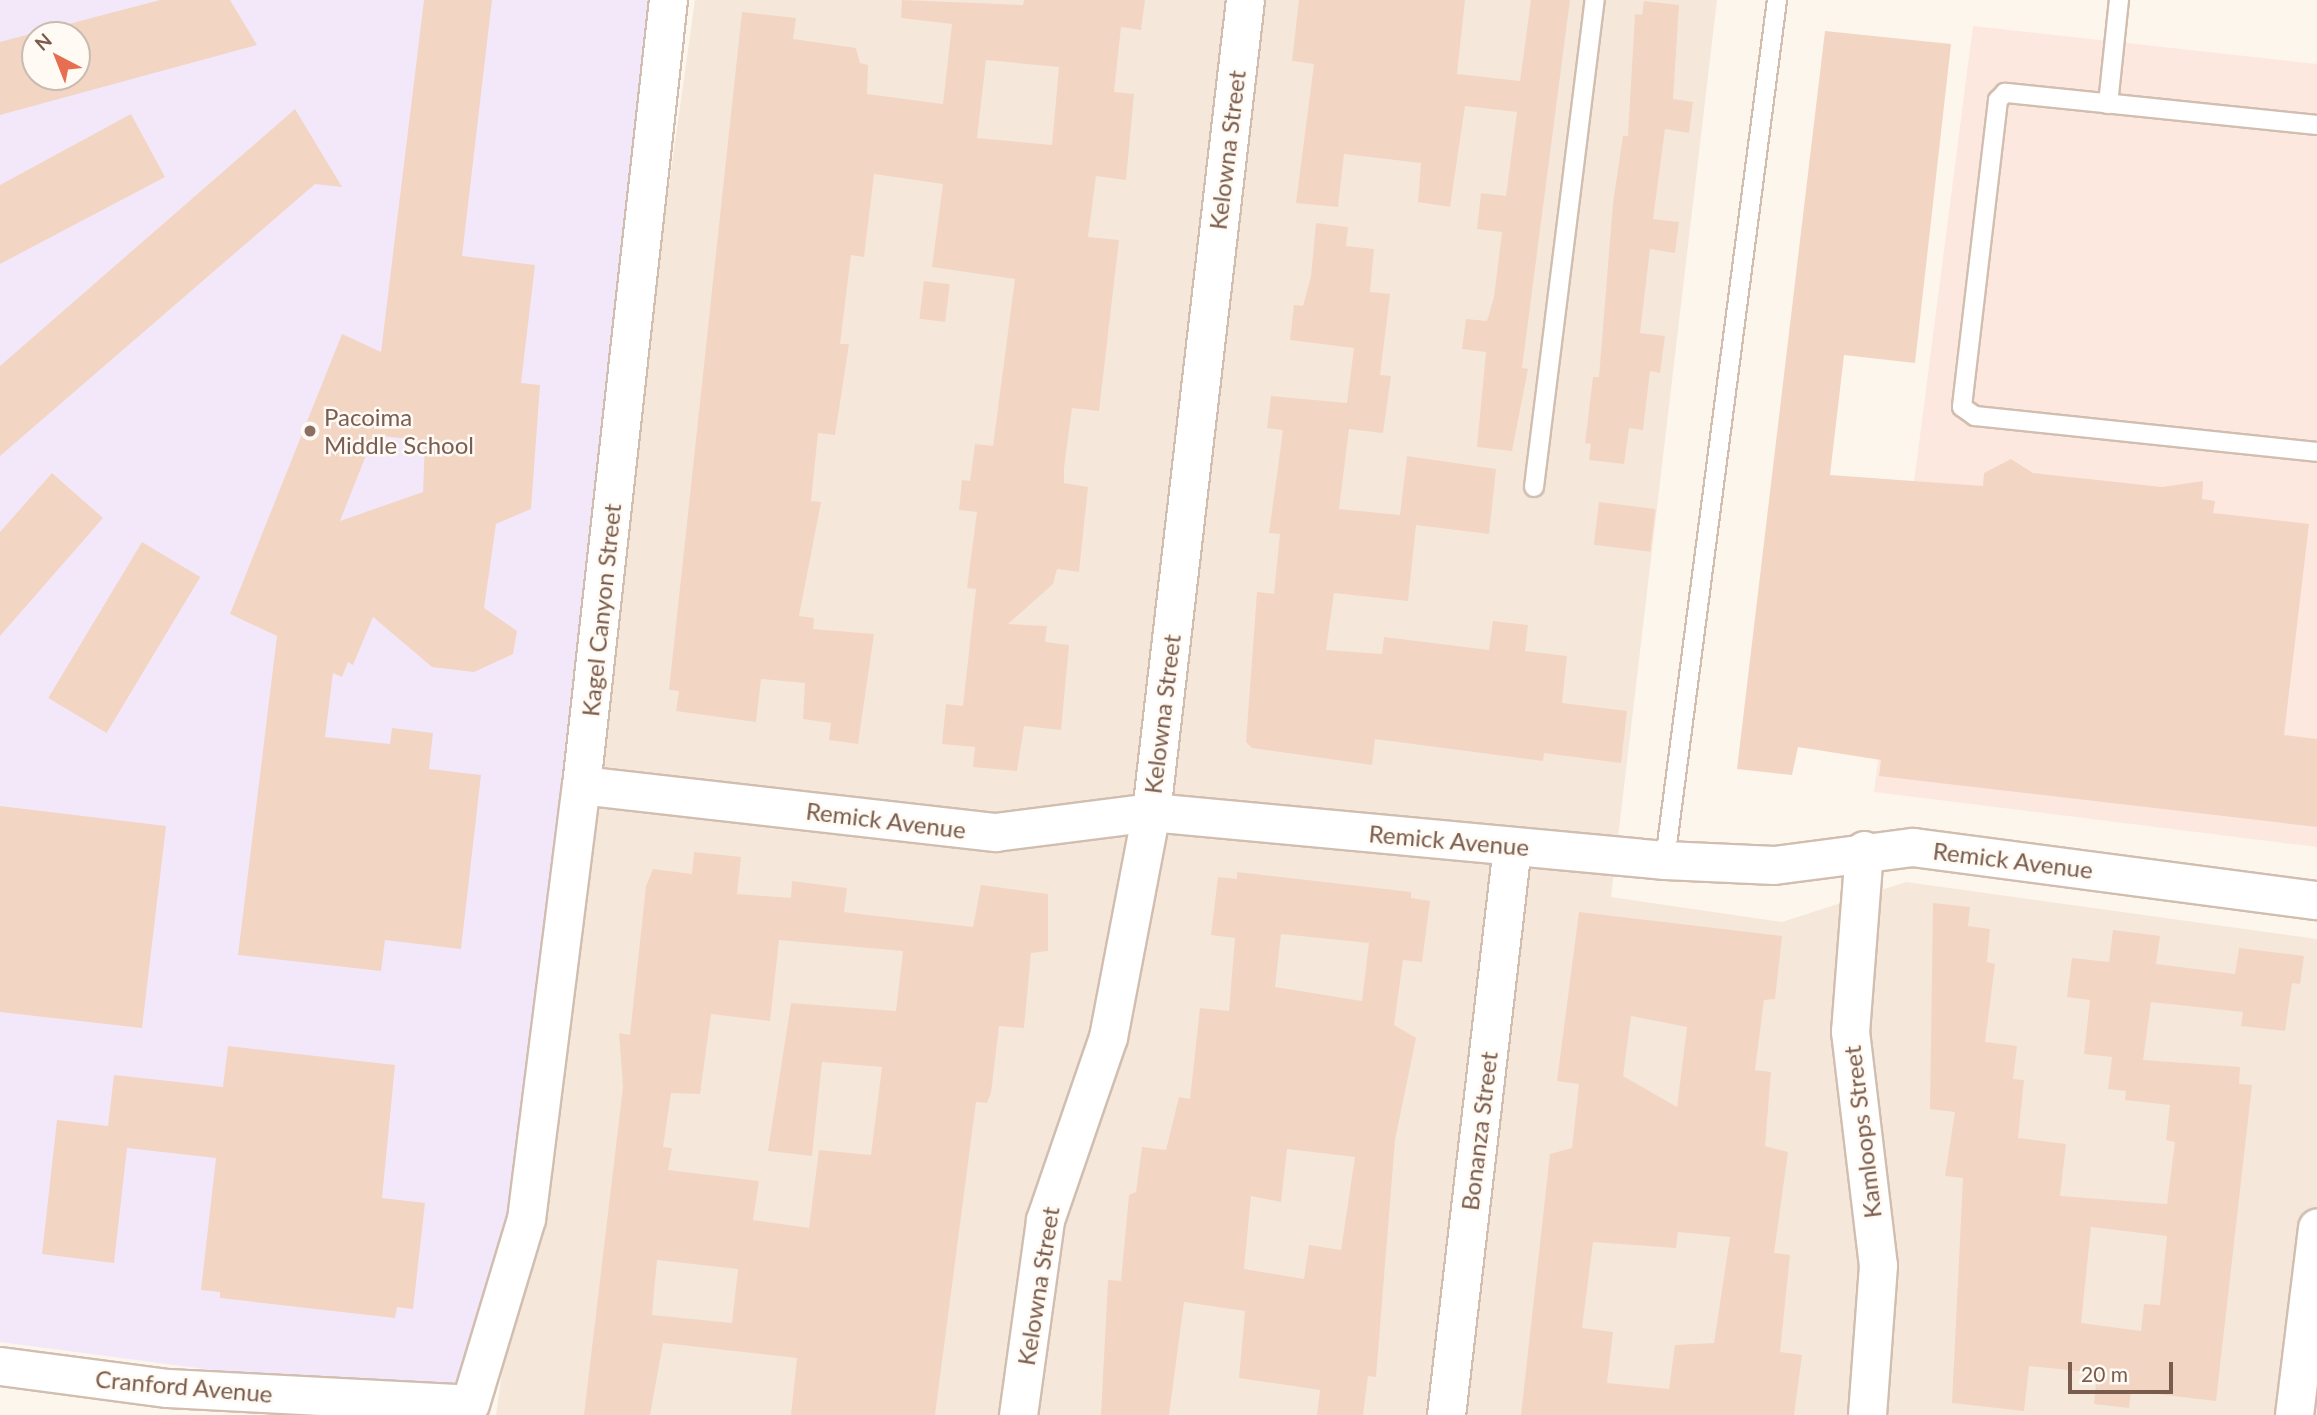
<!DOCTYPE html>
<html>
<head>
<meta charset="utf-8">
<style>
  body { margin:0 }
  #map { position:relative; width:2317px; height:1415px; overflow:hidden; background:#fdf6ec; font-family:Lato,sans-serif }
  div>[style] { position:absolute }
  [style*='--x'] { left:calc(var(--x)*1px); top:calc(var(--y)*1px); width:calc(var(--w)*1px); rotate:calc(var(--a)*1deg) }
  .residential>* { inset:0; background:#f5e8da }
  .commercial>* { inset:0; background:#fde8e0 }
  .education>* { inset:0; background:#f3e8fa }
  .building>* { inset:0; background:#f3d5c3; transform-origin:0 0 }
  .roads { filter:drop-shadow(2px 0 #d1beb0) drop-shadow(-2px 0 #d1beb0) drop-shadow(0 2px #d1beb0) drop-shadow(0 -2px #d1beb0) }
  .service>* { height:18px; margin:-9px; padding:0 9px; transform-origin:9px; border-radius:9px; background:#fff }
  .minor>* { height:37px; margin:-18.5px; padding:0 18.5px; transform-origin:18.5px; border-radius:18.5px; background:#fff }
  .dots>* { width:19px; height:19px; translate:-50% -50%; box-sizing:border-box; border:4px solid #fffaf3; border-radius:50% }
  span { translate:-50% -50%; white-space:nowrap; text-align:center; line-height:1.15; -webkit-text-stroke:5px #fffaf3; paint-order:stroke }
  .street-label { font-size:24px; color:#7a5c4d }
  .education-label { font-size:24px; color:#785e54 }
  .left { translate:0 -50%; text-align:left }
  .north { position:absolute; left:21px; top:21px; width:70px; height:70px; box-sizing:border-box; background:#fffaf3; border:2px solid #cabbb1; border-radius:50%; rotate:318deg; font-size:19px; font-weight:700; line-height:28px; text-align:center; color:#7a5c4d }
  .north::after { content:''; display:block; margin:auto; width:24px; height:32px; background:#e76f51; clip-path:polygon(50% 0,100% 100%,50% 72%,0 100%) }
  .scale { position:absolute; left:2068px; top:1362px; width:105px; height:32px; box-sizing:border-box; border:4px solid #7a5c4d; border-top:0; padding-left:9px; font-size:21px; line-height:24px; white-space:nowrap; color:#7a5c4d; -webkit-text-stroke:5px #fffaf3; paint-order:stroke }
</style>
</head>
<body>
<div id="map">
  <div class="residential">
    <i style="clip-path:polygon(695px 0,1717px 0,1611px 897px,1782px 922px,1906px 882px,2317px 939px,2317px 1415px,496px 1415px)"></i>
  </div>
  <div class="commercial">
    <i style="clip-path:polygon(1973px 26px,2317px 64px,2317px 847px,1874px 792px)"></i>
  </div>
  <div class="education">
    <i style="clip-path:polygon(evenodd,0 0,668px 0,526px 1219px,470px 1404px,0 1342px,0 0,35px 35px,77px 35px,77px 77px,35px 77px,35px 35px)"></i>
  </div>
  <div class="building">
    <i style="clip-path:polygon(evenodd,160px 0,230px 0,257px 45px,0 115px,0 42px,160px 0,35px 35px,77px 35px,77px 77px,35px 77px,35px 35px)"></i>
    <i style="clip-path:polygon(evenodd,424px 0,492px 0,462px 256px,535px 265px,521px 383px,540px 385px,531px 509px,496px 524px,484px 608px,517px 631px,513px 654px,474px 672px,432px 667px,373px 617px,353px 665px,348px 662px,342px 677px,333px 673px,325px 737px,390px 744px,392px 728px,433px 733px,429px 769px,481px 775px,461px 949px,385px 940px,381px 971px,238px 955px,277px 636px,230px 614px,342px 334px,381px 352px,424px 0,374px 435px,425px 441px,423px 492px,340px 521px,374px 435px)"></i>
    <i style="clip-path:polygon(evenodd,902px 0,1023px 5px,1024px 0,1145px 0,1141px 30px,1121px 27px,1114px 92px,1134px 94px,1126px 180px,1096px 176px,1088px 237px,1119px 240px,1099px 411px,1072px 408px,1064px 468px,1064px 483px,1088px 487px,1079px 572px,1057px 569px,1053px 584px,1008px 624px,1047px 626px,1045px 642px,1069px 645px,1061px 730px,1024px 726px,1017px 771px,973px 767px,975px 747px,942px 744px,946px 704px,963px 706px,976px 589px,967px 588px,977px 512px,959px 510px,962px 480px,970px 481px,975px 444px,993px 446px,1015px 279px,932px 267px,943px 184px,874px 174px,864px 257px,851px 255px,840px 344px,849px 344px,835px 435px,818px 433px,811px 501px,821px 502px,799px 616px,814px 618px,813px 629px,874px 634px,858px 744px,829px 740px,831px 723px,803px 719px,805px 683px,761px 679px,756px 722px,676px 711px,679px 691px,669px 690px,742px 12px,796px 18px,793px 39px,856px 48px,860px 63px,868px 65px,867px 94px,943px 104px,952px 24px,901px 18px,902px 0,986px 60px,1059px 67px,1052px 145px,977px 138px,986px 60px)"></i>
    <i style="clip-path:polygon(1299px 0,1465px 0,1457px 74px,1520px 81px,1531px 0,1570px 0,1522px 368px,1528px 369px,1512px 451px,1477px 447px,1486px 352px,1462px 349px,1466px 319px,1487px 321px,1494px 297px,1502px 232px,1477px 229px,1481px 193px,1506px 196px,1517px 112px,1465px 106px,1450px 207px,1418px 202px,1421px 163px,1344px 154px,1338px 207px,1296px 203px,1314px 64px,1292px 61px)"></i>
    <i style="clip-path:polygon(1644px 1px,1679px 5px,1673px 99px,1693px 102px,1689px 133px,1665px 129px,1653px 219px,1679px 222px,1675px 253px,1650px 249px,1640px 333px,1665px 336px,1660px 373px,1650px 371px,1643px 430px,1629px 428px,1624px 464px,1589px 460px,1591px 444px,1585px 443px,1593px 377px,1599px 377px,1613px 203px,1623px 136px,1628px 136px,1635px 14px,1642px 15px)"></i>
    <i style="clip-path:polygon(1825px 31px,1951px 44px,1915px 363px,1844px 355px,1830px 475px,1983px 486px,1984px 473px,2011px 459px,2033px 473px,2162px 487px,2203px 481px,2202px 499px,2215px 501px,2213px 513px,2309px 524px,2284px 735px,2317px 739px,2317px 827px,1879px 776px,1881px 760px,1798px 747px,1792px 775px,1737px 769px)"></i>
    <i style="clip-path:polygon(295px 109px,342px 187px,315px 184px,0 456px,0 366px)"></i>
    <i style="clip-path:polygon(131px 114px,165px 177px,0 264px,0 185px)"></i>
    <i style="clip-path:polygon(1316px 223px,1348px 227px,1346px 246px,1374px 249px,1370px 292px,1390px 294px,1380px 375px,1391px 376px,1383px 433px,1349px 429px,1339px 509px,1400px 515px,1407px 456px,1496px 469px,1489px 534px,1416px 525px,1408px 601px,1334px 593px,1326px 650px,1382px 654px,1384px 637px,1489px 650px,1493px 621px,1528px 625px,1525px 651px,1567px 656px,1562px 703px,1627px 711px,1621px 763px,1544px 753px,1543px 761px,1375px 739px,1372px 765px,1252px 748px,1246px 742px,1257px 592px,1274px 594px,1280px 534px,1269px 533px,1283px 430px,1267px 428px,1271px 396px,1347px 403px,1354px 348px,1290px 340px,1294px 305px,1303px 306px,1311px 276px)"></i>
    <i style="left:924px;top:281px;width:26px;height:38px;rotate:7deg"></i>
    <i style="clip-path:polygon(52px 473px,103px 518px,0 636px,0 532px)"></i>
    <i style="left:1599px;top:502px;width:57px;height:43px;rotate:7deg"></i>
    <i style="left:142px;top:542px;width:68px;height:182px;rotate:31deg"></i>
    <i style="clip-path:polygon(0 806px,166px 826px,142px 1028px,0 1012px)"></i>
    <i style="clip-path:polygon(evenodd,694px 852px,741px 857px,737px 894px,791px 898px,792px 881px,847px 888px,844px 912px,859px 914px,973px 927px,981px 885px,1048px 894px,1048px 951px,1031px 953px,1024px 1028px,999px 1026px,991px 1093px,987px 1103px,976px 1102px,935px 1415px,791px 1415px,797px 1358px,663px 1343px,650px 1415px,584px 1415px,623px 1087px,619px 1033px,630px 1035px,646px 886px,653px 869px,692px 874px,694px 852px,779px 940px,903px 951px,896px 1011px,791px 1003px,768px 1151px,812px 1156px,822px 1062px,882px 1067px,871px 1155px,819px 1150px,809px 1228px,753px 1220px,759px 1181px,668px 1170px,672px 1148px,663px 1147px,671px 1093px,700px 1094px,711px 1014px,770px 1021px,779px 940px,694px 852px,657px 1260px,738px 1269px,732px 1323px,652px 1315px,657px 1260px)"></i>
    <i style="clip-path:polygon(evenodd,1237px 872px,1411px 892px,1411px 898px,1430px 901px,1422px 962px,1403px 960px,1394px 1025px,1416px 1038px,1395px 1140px,1376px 1377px,1368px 1376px,1363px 1415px,1317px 1415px,1320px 1390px,1239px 1378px,1245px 1311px,1184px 1302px,1169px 1415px,1101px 1415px,1108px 1280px,1121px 1281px,1129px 1195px,1136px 1192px,1142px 1147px,1166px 1150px,1179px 1097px,1190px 1099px,1200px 1008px,1229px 1011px,1235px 938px,1211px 935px,1218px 877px,1237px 879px,1237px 872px,1281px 934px,1369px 943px,1362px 1001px,1275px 987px,1281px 934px,1237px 872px,1287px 1149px,1355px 1157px,1341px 1250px,1309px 1245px,1304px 1279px,1244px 1269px,1251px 1196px,1281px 1202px,1287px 1149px)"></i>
    <i style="clip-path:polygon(evenodd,1933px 903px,1970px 907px,1968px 926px,1990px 929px,1987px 962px,1995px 964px,1985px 1042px,2017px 1046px,2013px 1079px,2024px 1080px,2018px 1138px,2066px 1144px,2060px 1196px,2167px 1204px,2175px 1142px,2166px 1140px,2170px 1105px,2125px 1100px,2126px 1091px,2108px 1089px,2112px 1057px,2084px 1054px,2090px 1000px,2067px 997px,2072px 958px,2109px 962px,2113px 930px,2160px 936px,2156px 964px,2235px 974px,2239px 948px,2304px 956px,2300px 984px,2292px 983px,2285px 1031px,2241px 1026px,2243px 1012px,2151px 1002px,2143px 1060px,2240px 1067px,2239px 1084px,2252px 1085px,2216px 1401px,2131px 1391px,2129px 1408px,2094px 1404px,2097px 1373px,2029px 1366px,2024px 1411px,1952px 1403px,1963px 1178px,1945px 1176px,1955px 1112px,1930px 1109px,1933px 903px,2091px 1227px,2167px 1236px,2160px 1305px,2144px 1304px,2141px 1331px,2081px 1323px,2091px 1227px)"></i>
    <i style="clip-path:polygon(evenodd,1579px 912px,1782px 936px,1775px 999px,1764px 1000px,1755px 1070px,1771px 1072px,1765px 1146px,1788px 1152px,1774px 1253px,1790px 1255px,1780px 1352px,1802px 1355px,1794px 1415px,1521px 1415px,1550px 1154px,1572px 1148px,1579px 1084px,1557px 1081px,1579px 912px,1631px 1016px,1687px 1027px,1677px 1107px,1623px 1076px,1631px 1016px,1579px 912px,1678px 1232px,1730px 1237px,1714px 1343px,1675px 1345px,1669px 1389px,1607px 1383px,1613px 1332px,1582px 1328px,1593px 1242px,1676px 1248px,1678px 1232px)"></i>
    <i style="clip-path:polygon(228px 1046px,395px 1065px,382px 1198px,425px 1203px,413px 1309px,397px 1307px,395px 1318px,220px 1298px,220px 1292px,201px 1290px,216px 1158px,127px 1148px,114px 1263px,42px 1254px,57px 1120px,108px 1126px,114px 1075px,223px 1087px)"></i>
  </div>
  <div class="roads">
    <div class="service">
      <i style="--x:2108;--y:104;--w:105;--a:-84"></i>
      <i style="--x:2317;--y:125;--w:314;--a:-174.1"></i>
      <i style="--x:2005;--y:93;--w:10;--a:135"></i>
      <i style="--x:1998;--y:100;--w:309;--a:96.7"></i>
      <i style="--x:1962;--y:407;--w:16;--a:35"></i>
      <i style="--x:1975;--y:416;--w:344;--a:6"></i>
      <i style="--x:1534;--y:487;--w:491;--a:-82.9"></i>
      <i style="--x:1665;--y:860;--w:867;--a:-82.58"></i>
    </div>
    <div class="minor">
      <i style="--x:581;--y:785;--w:417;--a:6.5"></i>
      <i style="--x:995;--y:832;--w:157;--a:-7.3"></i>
      <i style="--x:1151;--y:812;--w:516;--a:5.34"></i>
      <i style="--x:1665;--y:860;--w:109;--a:2.6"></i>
      <i style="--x:1774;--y:865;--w:140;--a:-7.4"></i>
      <i style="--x:1913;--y:847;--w:407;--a:7.5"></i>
      <i style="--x:1864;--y:850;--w:182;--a:94.4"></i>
      <i style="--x:1850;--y:1031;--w:236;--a:83.2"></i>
      <i style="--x:1878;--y:1265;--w:150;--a:94.2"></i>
      <i style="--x:0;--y:1366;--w:169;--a:7.5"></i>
      <i style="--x:168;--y:1388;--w:302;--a:3"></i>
      <i style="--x:470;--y:1404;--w:193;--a:-73.2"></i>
      <i style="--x:526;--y:1219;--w:437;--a:-82.8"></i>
      <i style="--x:581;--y:785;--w:790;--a:-83.68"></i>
      <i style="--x:1018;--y:1415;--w:197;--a:-82.1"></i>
      <i style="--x:1045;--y:1220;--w:194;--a:-71"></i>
      <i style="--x:1108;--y:1037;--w:229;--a:-79.2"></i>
      <i style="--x:1151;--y:812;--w:817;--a:-83.4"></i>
      <i style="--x:1446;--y:1415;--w:573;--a:-83.38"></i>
      <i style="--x:2294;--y:1415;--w:189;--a:-83"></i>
    </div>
  </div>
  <div class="dots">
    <i style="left:310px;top:431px;background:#8d6e63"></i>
  </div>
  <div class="street-label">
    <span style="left:1227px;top:150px;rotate:-83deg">Kelowna Street</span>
    <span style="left:601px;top:610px;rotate:-84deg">Kagel Canyon Street</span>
    <span style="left:1162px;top:714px;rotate:-83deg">Kelowna Street</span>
    <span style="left:886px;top:820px;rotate:7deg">Remick Avenue</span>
    <span style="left:1449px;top:840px;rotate:5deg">Remick Avenue</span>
    <span style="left:2013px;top:860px;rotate:7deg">Remick Avenue</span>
    <span style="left:1479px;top:1131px;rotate:-83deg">Bonanza Street</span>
    <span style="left:1862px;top:1132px;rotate:-97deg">Kamloops Street</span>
    <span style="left:1038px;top:1286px;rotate:-81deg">Kelowna Street</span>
    <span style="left:184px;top:1386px;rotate:5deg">Cranford Avenue</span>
  </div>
  <div class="education-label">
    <span class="left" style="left:324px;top:431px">Pacoima<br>Middle School</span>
  </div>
  <div class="north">N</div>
  <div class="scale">20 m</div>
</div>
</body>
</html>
